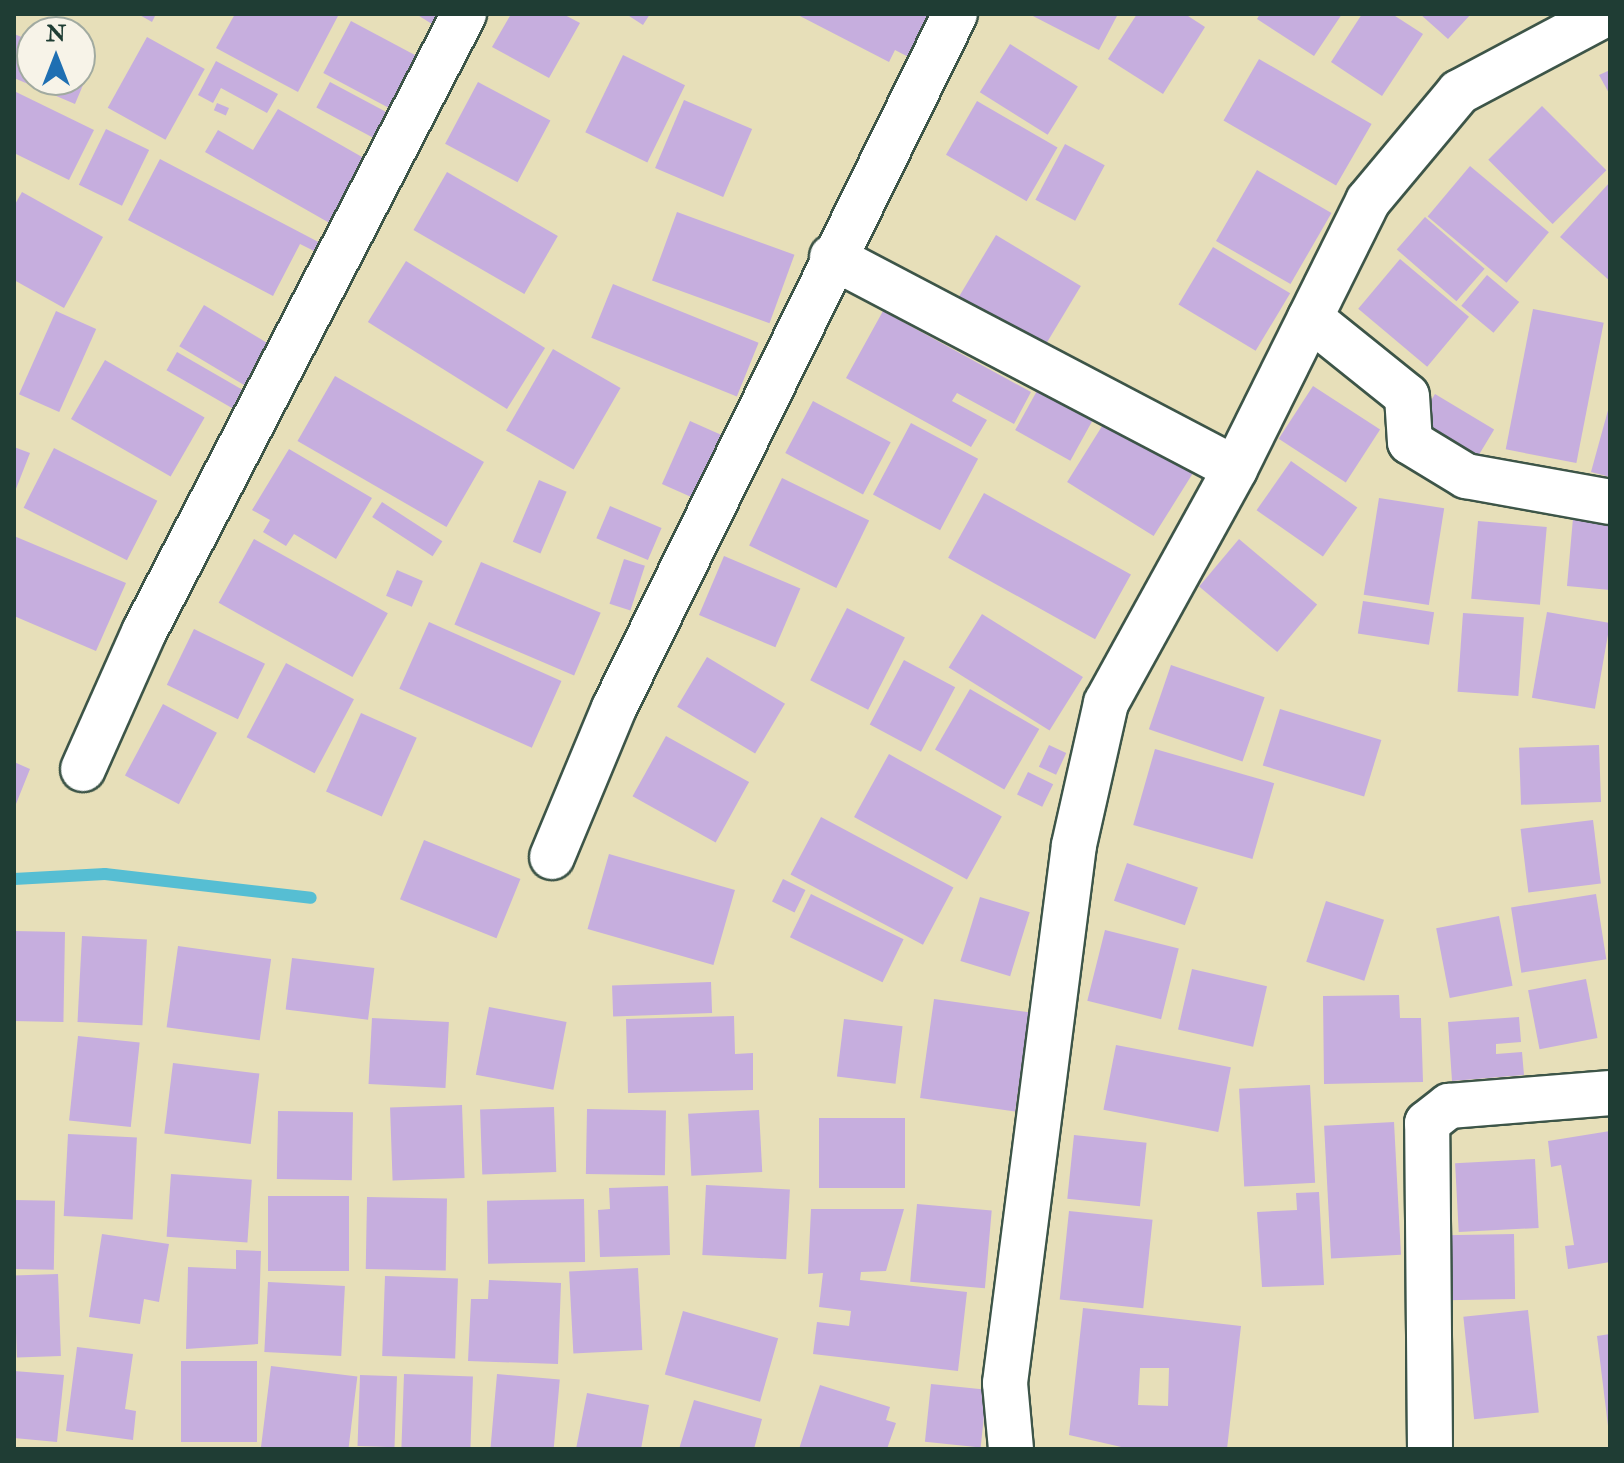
<!DOCTYPE html>
<html>
<head>
<meta charset="utf-8">
<style>
  body { margin:0 }
  #map { position:relative; width:1624px; height:1463px; overflow:hidden; background:#e7dfb9; font-family:"IM FELL Double Pica",serif }
  div>[style] { position:absolute }
  [style*='--x'] { left:calc(var(--x)*1px); top:calc(var(--y)*1px); width:calc(var(--w)*1px); rotate:calc(var(--a)*1deg) }
  .stream>* { height:12px; margin:-6px; padding:0 6px; transform-origin:6px; border-radius:6px; background:#56bed3 }
  .building>* { inset:0; background:#c6aede; transform-origin:0 0 }
  .roads { filter:drop-shadow(2px 0 #3d5548) drop-shadow(-2px 0 #3d5548) drop-shadow(0 2px #3d5548) drop-shadow(0 -2px #3d5548) }
  .street>* { height:44px; margin:-22px; padding:0 22px; transform-origin:22px; border-radius:22px; background:#fff }
  span { translate:-50% -50%; white-space:nowrap; text-align:center; line-height:1.15; -webkit-text-stroke:6px #f7f3e8; paint-order:stroke }
  .frame { position:absolute; inset:0; border:16px solid #1f3d34; pointer-events:none }
  .north { position:absolute; left:16px; top:16px; width:80px; height:80px; box-sizing:border-box; background:#f7f3e8; border:2px solid #a1aaa0; border-radius:50%; rotate:0deg; font-size:22px; font-weight:700; line-height:32px; text-align:center; color:#1f3d34 }
  .north::after { content:''; display:block; margin:auto; width:28px; height:36px; background:#1f6fb2; clip-path:polygon(50% 0,100% 100%,50% 72%,0 100%) }
</style>
</head>
<body>
<div id="map">
  <div class="stream">
    <i style="--x:14;--y:879;--w:91;--a:-3.1"></i>
    <i style="--x:105;--y:874;--w:207;--a:6.6"></i>
  </div>
  <div class="building">
    <i style="clip-path:polygon(138px 14px,156px 14px,152px 22px)"></i>
    <i style="clip-path:polygon(235px 14px,339px 14px,298px 92px,216px 48px)"></i>
    <i style="clip-path:polygon(416px 14px,450px 14px,440px 29px)"></i>
    <i style="clip-path:polygon(511px 14px,563px 14px,580px 23px,549px 78px,492px 47px)"></i>
    <i style="clip-path:polygon(626px 14px,650px 14px,643px 25px)"></i>
    <i style="clip-path:polygon(796px 14px,948px 14px,922px 64px,895px 50px,889px 62px)"></i>
    <i style="clip-path:polygon(1029px 14px,1118px 14px,1099px 50px)"></i>
    <i style="clip-path:polygon(1137px 14px,1185px 14px,1205px 27px,1163px 94px,1108px 59px)"></i>
    <i style="clip-path:polygon(1260px 14px,1342px 14px,1314px 56px,1257px 19px)"></i>
    <i style="clip-path:polygon(1362px 14px,1392px 14px,1423px 34px,1382px 96px,1331px 62px)"></i>
    <i style="clip-path:polygon(1420px 14px,1471px 14px,1448px 39px)"></i>
    <i style="left:351px;top:21px;width:84px;height:59px;rotate:28deg"></i>
    <i style="clip-path:polygon(14px 34px,32px 41px,32px 80px,80px 80px,80px 62px,91px 66px,75px 104px,14px 78px)"></i>
    <i style="left:147px;top:37px;width:66px;height:81px;rotate:29deg"></i>
    <i style="left:1010px;top:44px;width:80px;height:57px;rotate:32deg"></i>
    <i style="left:623px;top:55px;width:69px;height:86px;rotate:26deg"></i>
    <i style="left:1259px;top:59px;width:130px;height:71px;rotate:30deg"></i>
    <i style="clip-path:polygon(216px 61px,278px 94px,267px 113px,221px 88px,213px 103px,198px 95px)"></i>
    <i style="clip-path:polygon(1610px 70px,1610px 95px,1599px 75px)"></i>
    <i style="left:330px;top:82px;width:68px;height:29px;rotate:28deg"></i>
    <i style="left:478px;top:82px;width:82px;height:70px;rotate:28deg"></i>
    <i style="clip-path:polygon(14px 91px,94px 130px,69px 180px,14px 153px)"></i>
    <i style="left:684px;top:100px;width:74px;height:74px;rotate:23deg"></i>
    <i style="left:977px;top:101px;width:93px;height:62px;rotate:30deg"></i>
    <i style="left:217px;top:103px;width:13px;height:8px;rotate:23deg"></i>
    <i style="left:1542px;top:106px;width:91px;height:76px;rotate:45deg"></i>
    <i style="clip-path:polygon(278px 109px,369px 161px,333px 225px,205px 152px,218px 130px,253px 150px)"></i>
    <i style="left:106px;top:129px;width:48px;height:62px;rotate:26deg"></i>
    <i style="left:1065px;top:144px;width:45px;height:63px;rotate:28deg"></i>
    <i style="clip-path:polygon(160px 159px,328px 247px,324px 256px,300px 244px,273px 296px,128px 220px)"></i>
    <i style="left:1470px;top:166px;width:103px;height:66px;rotate:40deg"></i>
    <i style="left:1257px;top:170px;width:86px;height:82px;rotate:30deg"></i>
    <i style="left:447px;top:172px;width:128px;height:67px;rotate:30deg"></i>
    <i style="clip-path:polygon(1610px 182px,1610px 281px,1560px 237px)"></i>
    <i style="clip-path:polygon(22px 192px,103px 237px,64px 308px,14px 280px,14px 206px)"></i>
    <i style="left:677px;top:212px;width:125px;height:73px;rotate:20deg"></i>
    <i style="left:1425px;top:217px;width:79px;height:43px;rotate:41deg"></i>
    <i style="left:996px;top:235px;width:99px;height:79px;rotate:31deg"></i>
    <i style="left:1213px;top:247px;width:90px;height:67px;rotate:31deg"></i>
    <i style="left:1400px;top:259px;width:90px;height:65px;rotate:40deg"></i>
    <i style="left:406px;top:261px;width:164px;height:72px;rotate:32deg"></i>
    <i style="left:1487px;top:275px;width:42px;height:40px;rotate:40deg"></i>
    <i style="left:613px;top:284px;width:157px;height:58px;rotate:22deg"></i>
    <i style="left:204px;top:305px;width:80px;height:48px;rotate:31deg"></i>
    <i style="left:1533px;top:309px;width:72px;height:143px;rotate:11deg"></i>
    <i style="left:56px;top:311px;width:44px;height:91px;rotate:24deg"></i>
    <i style="clip-path:polygon(883px 311px,1031px 392px,1014px 424px,957px 393px,952px 401px,987px 420px,971px 447px,846px 378px)"></i>
    <i style="left:553px;top:349px;width:78px;height:94px;rotate:30deg"></i>
    <i style="left:177px;top:352px;width:80px;height:21px;rotate:30deg"></i>
    <i style="left:105px;top:360px;width:115px;height:68px;rotate:30deg"></i>
    <i style="left:335px;top:376px;width:172px;height:75px;rotate:30deg"></i>
    <i style="left:1313px;top:386px;width:80px;height:63px;rotate:33deg"></i>
    <i style="left:1038px;top:389px;width:63px;height:47px;rotate:29deg"></i>
    <i style="left:1435px;top:394px;width:69px;height:31px;rotate:31deg"></i>
    <i style="left:813px;top:401px;width:88px;height:59px;rotate:28deg"></i>
    <i style="clip-path:polygon(1610px 403px,1610px 477px,1591px 472px)"></i>
    <i style="left:1109px;top:415px;width:102px;height:79px;rotate:32deg"></i>
    <i style="left:690px;top:421px;width:37px;height:69px;rotate:24deg"></i>
    <i style="left:911px;top:423px;width:76px;height:81px;rotate:28deg"></i>
    <i style="clip-path:polygon(14px 447px,30px 453px,14px 494px)"></i>
    <i style="left:54px;top:448px;width:116px;height:67px;rotate:27deg"></i>
    <i style="clip-path:polygon(289px 449px,372px 498px,336px 559px,294px 534px,286px 546px,263px 532px,270px 520px,252px 510px)"></i>
    <i style="left:1291px;top:461px;width:81px;height:60px;rotate:35deg"></i>
    <i style="left:782px;top:478px;width:97px;height:75px;rotate:26deg"></i>
    <i style="left:539px;top:480px;width:30px;height:67px;rotate:23deg"></i>
    <i style="left:984px;top:493px;width:168px;height:74px;rotate:29deg"></i>
    <i style="left:1379px;top:498px;width:66px;height:98px;rotate:9deg"></i>
    <i style="left:382px;top:502px;width:72px;height:18px;rotate:33deg"></i>
    <i style="left:610px;top:506px;width:56px;height:35px;rotate:23deg"></i>
    <i style="clip-path:polygon(1574px 507px,1610px 510px,1610px 590px,1567px 586px)"></i>
    <i style="left:1478px;top:521px;width:69px;height:78px;rotate:5deg"></i>
    <i style="clip-path:polygon(14px 536px,126px 583px,96px 651px,14px 616px)"></i>
    <i style="left:254px;top:539px;width:153px;height:73px;rotate:29deg"></i>
    <i style="left:1239px;top:539px;width:102px;height:62px;rotate:40deg"></i>
    <i style="left:724px;top:556px;width:83px;height:64px;rotate:23deg"></i>
    <i style="left:624px;top:559px;width:22px;height:47px;rotate:18deg"></i>
    <i style="left:481px;top:562px;width:130px;height:68px;rotate:23deg"></i>
    <i style="left:397px;top:570px;width:28px;height:28px;rotate:23deg"></i>
    <i style="left:1363px;top:601px;width:72px;height:33px;rotate:9deg"></i>
    <i style="left:847px;top:608px;width:65px;height:81px;rotate:27deg"></i>
    <i style="left:1547px;top:612px;width:64px;height:87px;rotate:10deg"></i>
    <i style="left:1463px;top:613px;width:61px;height:79px;rotate:4deg"></i>
    <i style="left:982px;top:614px;width:119px;height:63px;rotate:32deg"></i>
    <i style="left:429px;top:622px;width:145px;height:73px;rotate:24deg"></i>
    <i style="left:194px;top:629px;width:79px;height:62px;rotate:26deg"></i>
    <i style="left:707px;top:657px;width:91px;height:58px;rotate:31deg"></i>
    <i style="left:904px;top:660px;width:58px;height:73px;rotate:28deg"></i>
    <i style="left:286px;top:663px;width:77px;height:84px;rotate:28deg"></i>
    <i style="left:1171px;top:665px;width:99px;height:68px;rotate:19deg"></i>
    <i style="left:970px;top:689px;width:80px;height:70px;rotate:30deg"></i>
    <i style="left:163px;top:704px;width:61px;height:81px;rotate:28deg"></i>
    <i style="left:1280px;top:709px;width:106px;height:59px;rotate:17deg"></i>
    <i style="left:361px;top:713px;width:61px;height:86px;rotate:24deg"></i>
    <i style="left:666px;top:736px;width:95px;height:69px;rotate:29deg"></i>
    <i style="left:1049px;top:745px;width:19px;height:24px;rotate:25deg"></i>
    <i style="left:1599px;top:745px;width:57px;height:80px;rotate:88deg"></i>
    <i style="left:1155px;top:749px;width:124px;height:79px;rotate:16deg"></i>
    <i style="left:889px;top:754px;width:129px;height:72px;rotate:29deg"></i>
    <i style="clip-path:polygon(14px 762px,30px 769px,14px 809px)"></i>
    <i style="left:1028px;top:772px;width:28px;height:25px;rotate:26deg"></i>
    <i style="left:821px;top:817px;width:150px;height:65px;rotate:28deg"></i>
    <i style="left:1593px;top:820px;width:64px;height:73px;rotate:83deg"></i>
    <i style="left:424px;top:840px;width:104px;height:64px;rotate:22deg"></i>
    <i style="left:609px;top:854px;width:131px;height:78px;rotate:16deg"></i>
    <i style="left:1127px;top:863px;width:75px;height:40px;rotate:19deg"></i>
    <i style="left:783px;top:879px;width:25px;height:25px;rotate:26deg"></i>
    <i style="left:811px;top:894px;width:103px;height:48px;rotate:26deg"></i>
    <i style="left:1596px;top:894px;width:66px;height:86px;rotate:81deg"></i>
    <i style="left:980px;top:897px;width:52px;height:67px;rotate:17deg"></i>
    <i style="left:1326px;top:901px;width:61px;height:64px;rotate:18deg"></i>
    <i style="left:1499px;top:916px;width:71px;height:64px;rotate:79deg"></i>
    <i style="left:1105px;top:930px;width:76px;height:73px;rotate:14deg"></i>
    <i style="left:14px;top:931px;width:51px;height:90px;rotate:1deg"></i>
    <i style="left:82px;top:936px;width:65px;height:86px;rotate:3deg"></i>
    <i style="left:178px;top:946px;width:94px;height:82px;rotate:8deg"></i>
    <i style="left:292px;top:958px;width:83px;height:52px;rotate:7deg"></i>
    <i style="left:1192px;top:969px;width:77px;height:62px;rotate:13deg"></i>
    <i style="left:1586px;top:979px;width:60px;height:59px;rotate:79deg"></i>
    <i style="left:711px;top:982px;width:31px;height:99px;rotate:88deg"></i>
    <i style="clip-path:polygon(1399px 995px,1400px 1018px,1421px 1018px,1423px 1082px,1324px 1084px,1323px 996px)"></i>
    <i style="left:934px;top:999px;width:96px;height:100px;rotate:8deg"></i>
    <i style="left:489px;top:1007px;width:79px;height:69px;rotate:11deg"></i>
    <i style="clip-path:polygon(734px 1016px,735px 1054px,753px 1053px,753px 1090px,628px 1093px,626px 1019px)"></i>
    <i style="clip-path:polygon(1519px 1017px,1521px 1042px,1496px 1044px,1496px 1054px,1522px 1052px,1524px 1075px,1452px 1081px,1448px 1022px)"></i>
    <i style="left:372px;top:1018px;width:77px;height:66px;rotate:3deg"></i>
    <i style="left:844px;top:1019px;width:59px;height:58px;rotate:7deg"></i>
    <i style="left:78px;top:1036px;width:62px;height:85px;rotate:6deg"></i>
    <i style="left:1116px;top:1045px;width:117px;height:66px;rotate:11deg"></i>
    <i style="left:173px;top:1063px;width:87px;height:71px;rotate:7deg"></i>
    <i style="left:1310px;top:1085px;width:98px;height:71px;rotate:87deg"></i>
    <i style="left:462px;top:1105px;width:73px;height:72px;rotate:88deg"></i>
    <i style="left:554px;top:1107px;width:65px;height:74px;rotate:88deg"></i>
    <i style="left:587px;top:1109px;width:79px;height:65px;rotate:1deg"></i>
    <i style="left:759px;top:1110px;width:62px;height:71px;rotate:87deg"></i>
    <i style="left:278px;top:1111px;width:75px;height:68px;rotate:1deg"></i>
    <i style="left:819px;top:1118px;width:86px;height:70px"></i>
    <i style="left:1394px;top:1122px;width:133px;height:70px;rotate:87deg"></i>
    <i style="clip-path:polygon(1610px 1131px,1610px 1262px,1568px 1269px,1565px 1246px,1574px 1245px,1561px 1165px,1551px 1167px,1548px 1141px)"></i>
    <i style="left:68px;top:1134px;width:69px;height:82px;rotate:3deg"></i>
    <i style="left:1074px;top:1135px;width:73px;height:64px;rotate:6deg"></i>
    <i style="left:1535px;top:1159px;width:69px;height:80px;rotate:87deg"></i>
    <i style="left:171px;top:1174px;width:81px;height:63px;rotate:4deg"></i>
    <i style="left:706px;top:1185px;width:84px;height:70px;rotate:3deg"></i>
    <i style="clip-path:polygon(668px 1186px,670px 1255px,600px 1257px,598px 1210px,610px 1209px,609px 1188px)"></i>
    <i style="clip-path:polygon(1319px 1192px,1324px 1285px,1262px 1287px,1257px 1212px,1297px 1210px,1296px 1193px)"></i>
    <i style="left:268px;top:1196px;width:81px;height:75px"></i>
    <i style="left:367px;top:1197px;width:80px;height:72px;rotate:1deg"></i>
    <i style="left:584px;top:1199px;width:63px;height:97px;rotate:89deg"></i>
    <i style="left:14px;top:1200px;width:41px;height:69px;rotate:1deg"></i>
    <i style="left:917px;top:1204px;width:75px;height:78px;rotate:5deg"></i>
    <i style="clip-path:polygon(811px 1209px,904px 1209px,886px 1271px,861px 1272px,860px 1280px,967px 1292px,958px 1371px,813px 1354px,817px 1322px,849px 1326px,851px 1311px,819px 1307px,823px 1273px,808px 1274px)"></i>
    <i style="left:1069px;top:1211px;width:84px;height:89px;rotate:6deg"></i>
    <i style="clip-path:polygon(102px 1234px,169px 1244px,159px 1302px,144px 1299px,140px 1324px,89px 1317px)"></i>
    <i style="left:1514px;top:1234px;width:65px;height:69px;rotate:89deg"></i>
    <i style="clip-path:polygon(236px 1250px,261px 1251px,258px 1344px,186px 1349px,188px 1267px,236px 1269px)"></i>
    <i style="left:638px;top:1268px;width:82px;height:69px;rotate:87deg"></i>
    <i style="left:58px;top:1274px;width:82px;height:44px;rotate:88deg"></i>
    <i style="left:385px;top:1276px;width:73px;height:80px;rotate:2deg"></i>
    <i style="clip-path:polygon(489px 1280px,561px 1283px,558px 1364px,468px 1361px,471px 1299px,488px 1299px)"></i>
    <i style="left:268px;top:1282px;width:77px;height:70px;rotate:3deg"></i>
    <i style="clip-path:polygon(evenodd,1083px 1308px,1241px 1326px,1227px 1449px,1130px 1449px,1069px 1435px,1083px 1308px,1140px 1368px,1169px 1368px,1168px 1406px,1138px 1405px,1140px 1368px)"></i>
    <i style="left:1528px;top:1310px;width:103px;height:65px;rotate:84deg"></i>
    <i style="left:683px;top:1311px;width:99px;height:66px;rotate:16deg"></i>
    <i style="clip-path:polygon(1610px 1334px,1610px 1426px,1608px 1426px,1597px 1336px)"></i>
    <i style="clip-path:polygon(77px 1347px,133px 1354px,125px 1409px,136px 1411px,133px 1440px,66px 1431px)"></i>
    <i style="left:181px;top:1361px;width:76px;height:81px"></i>
    <i style="left:271px;top:1366px;width:87px;height:84px;rotate:7deg"></i>
    <i style="clip-path:polygon(14px 1371px,64px 1375px,57px 1442px,14px 1438px)"></i>
    <i style="left:404px;top:1374px;width:69px;height:75px;rotate:2deg"></i>
    <i style="left:497px;top:1374px;width:63px;height:75px;rotate:5deg"></i>
    <i style="left:360px;top:1375px;width:37px;height:71px;rotate:2deg"></i>
    <i style="left:931px;top:1384px;width:56px;height:58px;rotate:6deg"></i>
    <i style="clip-path:polygon(820px 1385px,890px 1407px,886px 1420px,896px 1423px,887px 1449px,799px 1449px)"></i>
    <i style="clip-path:polygon(587px 1393px,649px 1405px,641px 1449px,576px 1449px)"></i>
    <i style="clip-path:polygon(694px 1400px,762px 1419px,754px 1449px,679px 1449px)"></i>
  </div>
  <div class="roads">
    <div class="street">
      <i style="--x:832;--y:257;--w:455;--a:27.7"></i>
      <i style="--x:1310;--y:318;--w:124;--a:38.8"></i>
      <i style="--x:1407;--y:396;--w:46;--a:86.3"></i>
      <i style="--x:1410;--y:442;--w:66;--a:31.3"></i>
      <i style="--x:1466;--y:476;--w:146;--a:10.2"></i>
      <i style="--x:83;--y:769;--w:150;--a:-66"></i>
      <i style="--x:144;--y:632;--w:696;--a:-62.62"></i>
      <i style="--x:552;--y:857;--w:161;--a:-67.4"></i>
      <i style="--x:614;--y:708;--w:773;--a:-63.83"></i>
      <i style="--x:1011;--y:1449;--w:66;--a:-95.2"></i>
      <i style="--x:1005;--y:1383;--w:542;--a:-82.69"></i>
      <i style="--x:1074;--y:845;--w:146;--a:-77.3"></i>
      <i style="--x:1106;--y:703;--w:267;--a:-61.1"></i>
      <i style="--x:1235;--y:469;--w:299;--a:-63.6"></i>
      <i style="--x:1368;--y:201;--w:142;--a:-50.1"></i>
      <i style="--x:1459;--y:92;--w:166;--a:-28"></i>
      <i style="--x:1430;--y:1449;--w:326;--a:-90.5"></i>
      <i style="--x:1427;--y:1123;--w:28;--a:-38"></i>
      <i style="--x:1449;--y:1106;--w:162;--a:-4.6"></i>
    </div>
  </div>
  <div class="frame"></div>
  <div class="north">N</div>
</div>
</body>
</html>
